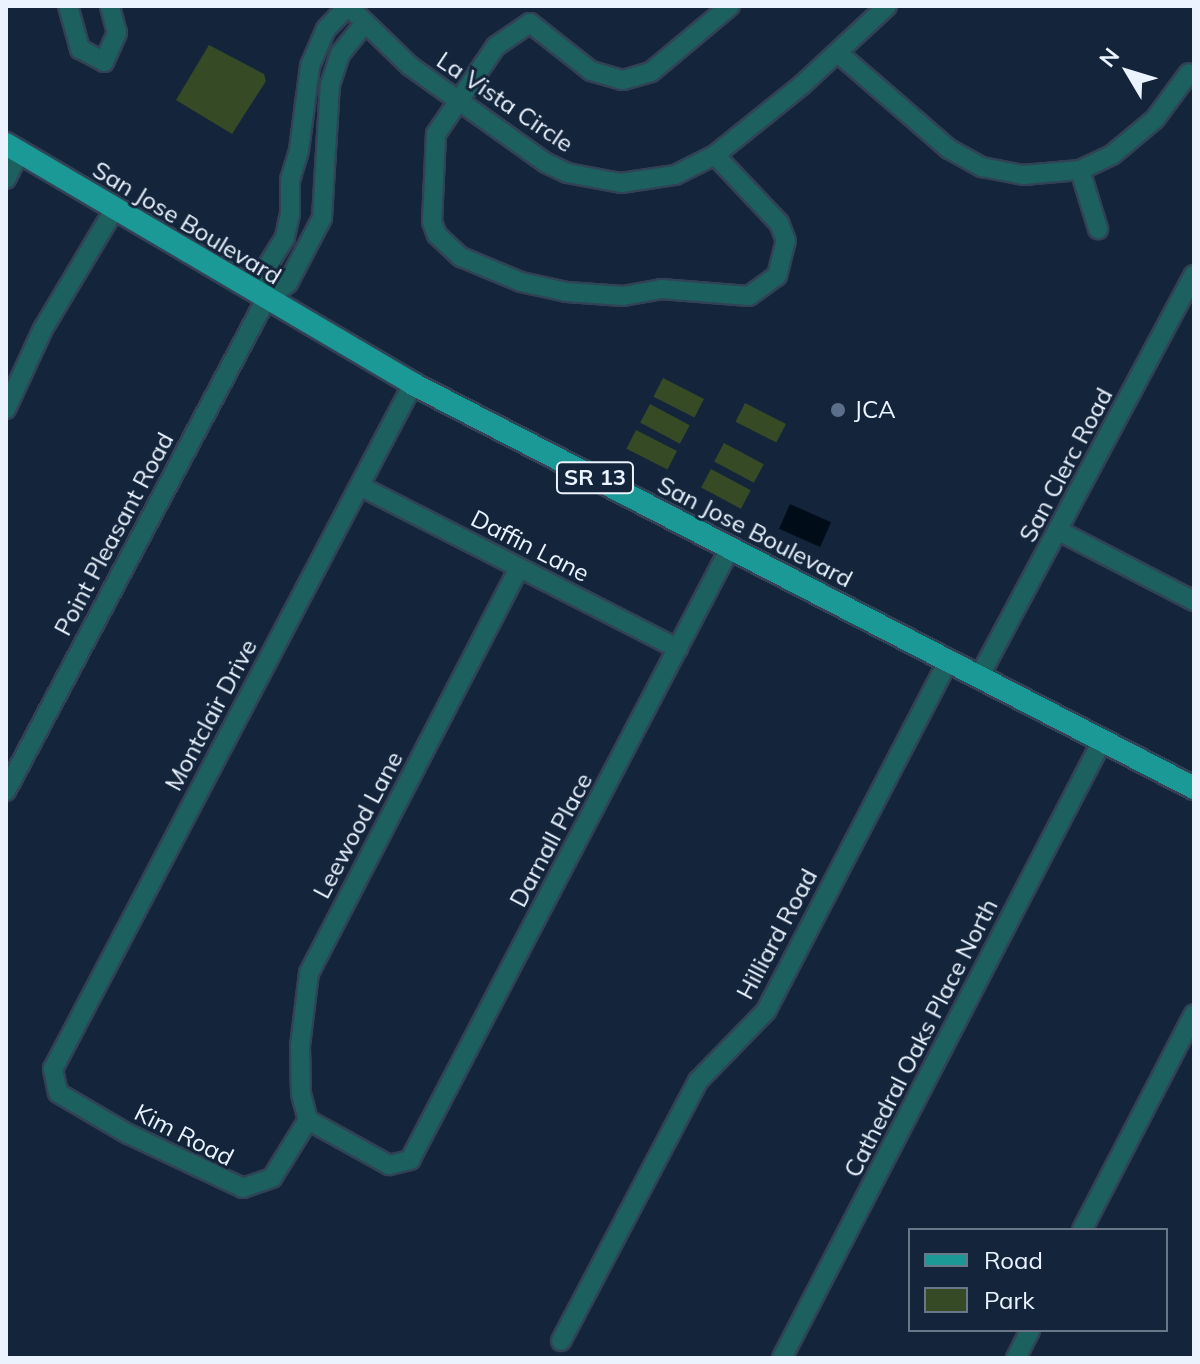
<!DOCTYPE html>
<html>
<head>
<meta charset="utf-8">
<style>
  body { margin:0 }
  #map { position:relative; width:1200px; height:1364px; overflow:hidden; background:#14253b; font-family:Mulish,sans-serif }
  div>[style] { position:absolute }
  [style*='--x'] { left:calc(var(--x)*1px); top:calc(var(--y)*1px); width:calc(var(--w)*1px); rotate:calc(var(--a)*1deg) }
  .green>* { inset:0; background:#364a25; transform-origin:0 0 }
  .water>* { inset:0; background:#000d18; transform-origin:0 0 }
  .roads { filter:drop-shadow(2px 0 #324256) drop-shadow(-2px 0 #324256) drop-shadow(0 2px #324256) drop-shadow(0 -2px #324256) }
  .minor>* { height:18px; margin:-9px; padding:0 9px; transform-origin:9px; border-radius:9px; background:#1c615f }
  .major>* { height:22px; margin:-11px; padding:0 11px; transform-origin:11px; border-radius:11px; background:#1b9996 }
  .dots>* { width:22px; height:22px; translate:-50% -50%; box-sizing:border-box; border:4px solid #14253b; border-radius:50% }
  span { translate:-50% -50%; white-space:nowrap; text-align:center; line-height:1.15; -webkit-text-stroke:6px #14253b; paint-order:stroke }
  .shield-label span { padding:2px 6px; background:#14253b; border:2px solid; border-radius:6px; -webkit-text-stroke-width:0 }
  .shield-label { font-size:22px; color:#eaf3ff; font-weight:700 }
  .street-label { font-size:24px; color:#eaf3ff }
  .poi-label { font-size:24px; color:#eaf3ff }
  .left { translate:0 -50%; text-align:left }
  .frame { position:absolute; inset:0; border:8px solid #eaf3ff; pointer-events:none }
  .legend { position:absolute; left:908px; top:1228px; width:260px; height:104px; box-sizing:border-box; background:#14253b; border:2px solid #6a7789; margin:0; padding:10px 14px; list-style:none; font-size:24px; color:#eaf3ff }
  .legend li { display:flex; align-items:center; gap:16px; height:40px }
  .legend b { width:40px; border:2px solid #6a7789 }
  .north { position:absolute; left:1088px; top:32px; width:80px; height:80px; -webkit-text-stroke:6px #14253b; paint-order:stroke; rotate:308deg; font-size:22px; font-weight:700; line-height:32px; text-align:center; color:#eaf3ff }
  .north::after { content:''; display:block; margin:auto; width:28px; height:36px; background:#eaf3ff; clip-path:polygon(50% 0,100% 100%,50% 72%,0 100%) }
</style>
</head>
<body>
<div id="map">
  <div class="green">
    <i style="clip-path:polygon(209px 45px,264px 74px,266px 81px,232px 134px,176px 100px)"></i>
    <i style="left:663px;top:378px;width:46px;height:21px;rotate:27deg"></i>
    <i style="left:745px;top:403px;width:46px;height:21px;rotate:27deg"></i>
    <i style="left:650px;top:404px;width:45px;height:21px;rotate:28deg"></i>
    <i style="left:636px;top:430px;width:46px;height:21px;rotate:27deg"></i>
    <i style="left:724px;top:443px;width:45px;height:21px;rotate:28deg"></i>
    <i style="left:711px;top:469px;width:45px;height:21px;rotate:28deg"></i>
  </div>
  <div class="water">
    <i style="left:790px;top:504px;width:45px;height:27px;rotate:24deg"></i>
  </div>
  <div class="roads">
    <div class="minor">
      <i style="--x:68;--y:6;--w:45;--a:74.4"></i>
      <i style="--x:80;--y:49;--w:27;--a:28"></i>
      <i style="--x:104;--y:62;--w:32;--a:-66"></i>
      <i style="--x:117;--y:33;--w:28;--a:-105"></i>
      <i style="--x:348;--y:6;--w:86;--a:44.1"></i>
      <i style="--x:410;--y:66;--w:167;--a:35.5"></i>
      <i style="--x:546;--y:163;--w:23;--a:25"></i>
      <i style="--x:567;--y:173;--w:55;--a:10.5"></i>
      <i style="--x:621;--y:183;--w:55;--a:-8.4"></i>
      <i style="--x:675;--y:175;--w:45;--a:-26.6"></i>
      <i style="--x:715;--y:155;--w:112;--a:-38.8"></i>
      <i style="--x:802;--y:85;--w:116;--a:-42.9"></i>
      <i style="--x:530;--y:23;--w:41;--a:145.9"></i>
      <i style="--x:496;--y:46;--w:107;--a:124.3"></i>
      <i style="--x:436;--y:134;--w:88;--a:92.6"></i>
      <i style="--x:432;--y:222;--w:14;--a:69"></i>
      <i style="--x:437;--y:235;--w:33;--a:43"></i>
      <i style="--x:461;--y:257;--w:65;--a:22.6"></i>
      <i style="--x:521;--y:282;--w:47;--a:12.3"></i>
      <i style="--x:567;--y:292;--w:56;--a:4.1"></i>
      <i style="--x:623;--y:296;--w:39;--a:-10"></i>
      <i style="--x:661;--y:289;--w:88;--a:4.5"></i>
      <i style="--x:749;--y:296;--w:34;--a:-36"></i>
      <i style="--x:777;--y:276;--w:36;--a:-76"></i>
      <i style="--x:786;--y:241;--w:19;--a:-111"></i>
      <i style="--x:779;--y:223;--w:93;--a:-133.3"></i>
      <i style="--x:530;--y:23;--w:78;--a:38.2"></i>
      <i style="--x:591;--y:71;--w:33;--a:16"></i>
      <i style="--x:623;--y:80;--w:29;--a:-16"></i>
      <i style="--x:651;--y:72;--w:103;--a:-39.9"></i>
      <i style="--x:838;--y:53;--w:147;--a:40.9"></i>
      <i style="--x:949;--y:149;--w:38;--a:29"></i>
      <i style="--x:982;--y:167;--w:42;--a:11"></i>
      <i style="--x:1023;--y:175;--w:57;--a:-5"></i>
      <i style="--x:1080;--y:170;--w:35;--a:-25"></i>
      <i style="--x:1112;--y:155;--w:56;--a:-39.9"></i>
      <i style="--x:1155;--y:119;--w:57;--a:-53.5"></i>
      <i style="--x:1080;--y:170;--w:62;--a:73"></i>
      <i style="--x:6;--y:179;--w:30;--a:-63"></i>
      <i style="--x:265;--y:301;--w:33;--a:-88"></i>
      <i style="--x:266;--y:268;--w:36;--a:-58"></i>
      <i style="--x:285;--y:237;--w:24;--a:-78"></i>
      <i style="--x:290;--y:214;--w:34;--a:-90"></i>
      <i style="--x:290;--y:180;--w:31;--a:-73"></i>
      <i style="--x:299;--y:150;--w:85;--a:-82.5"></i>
      <i style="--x:310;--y:66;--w:40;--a:-66.6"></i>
      <i style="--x:326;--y:29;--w:32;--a:-46"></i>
      <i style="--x:6;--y:409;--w:88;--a:-65.2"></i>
      <i style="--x:43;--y:329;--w:139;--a:-59.2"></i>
      <i style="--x:360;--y:486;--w:357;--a:27.1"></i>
      <i style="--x:1059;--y:531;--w:152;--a:27.4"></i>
      <i style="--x:979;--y:677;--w:456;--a:-61.9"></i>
      <i style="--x:6;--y:791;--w:554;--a:-62.14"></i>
      <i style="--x:265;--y:301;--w:29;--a:-38"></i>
      <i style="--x:288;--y:283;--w:73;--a:-62.4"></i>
      <i style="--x:322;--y:218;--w:133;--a:-86.6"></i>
      <i style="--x:330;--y:85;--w:33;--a:-72"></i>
      <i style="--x:340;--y:54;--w:38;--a:-51"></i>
      <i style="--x:308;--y:1120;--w:68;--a:121.8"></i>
      <i style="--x:272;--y:1178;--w:31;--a:161"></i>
      <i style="--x:243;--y:1188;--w:127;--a:-154.8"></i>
      <i style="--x:128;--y:1134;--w:81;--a:-149.6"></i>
      <i style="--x:58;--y:1093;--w:25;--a:-102"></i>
      <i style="--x:53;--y:1069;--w:774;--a:-62.28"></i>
      <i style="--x:308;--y:1120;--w:93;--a:29.1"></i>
      <i style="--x:389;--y:1165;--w:22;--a:-13"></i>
      <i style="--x:410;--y:1160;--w:691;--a:-62.4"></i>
      <i style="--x:308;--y:1120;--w:27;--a:-105"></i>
      <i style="--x:301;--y:1094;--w:48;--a:-91.2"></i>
      <i style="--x:300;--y:1046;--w:74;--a:-83"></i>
      <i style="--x:309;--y:973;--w:456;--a:-62.6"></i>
      <i style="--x:1082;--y:1230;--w:243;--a:-62.6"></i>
      <i style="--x:561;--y:1341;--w:294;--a:-62.2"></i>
      <i style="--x:698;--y:1081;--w:98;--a:-45.8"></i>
      <i style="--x:766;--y:1011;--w:394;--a:-62.5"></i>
      <i style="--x:782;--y:1358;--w:695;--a:-62.59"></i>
      <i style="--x:1016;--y:1358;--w:31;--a:-63"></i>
    </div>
    <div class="major">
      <i style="--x:6;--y:144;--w:472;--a:30.5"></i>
      <i style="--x:413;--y:384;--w:879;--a:27.35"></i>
    </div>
  </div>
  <div class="dots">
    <i style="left:838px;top:410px;background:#5c6f8a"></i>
  </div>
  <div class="shield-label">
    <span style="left:595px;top:478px">SR 13</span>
  </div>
  <div class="street-label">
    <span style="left:505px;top:102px;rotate:34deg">La Vista Circle</span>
    <span style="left:187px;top:223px;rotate:31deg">San Jose Boulevard</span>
    <span style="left:1066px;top:465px;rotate:-62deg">San Clerc Road</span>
    <span style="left:755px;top:532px;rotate:27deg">San Jose Boulevard</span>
    <span style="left:114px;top:534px;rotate:-62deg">Point Pleasant Road</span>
    <span style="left:530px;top:546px;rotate:27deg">Daffin Lane</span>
    <span style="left:211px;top:715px;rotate:-62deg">Montclair Drive</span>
    <span style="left:358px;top:825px;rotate:-62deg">Leewood Lane</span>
    <span style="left:551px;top:840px;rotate:-62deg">Darnall Place</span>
    <span style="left:777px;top:934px;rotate:-62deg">Hilliard Road</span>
    <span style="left:921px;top:1038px;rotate:-63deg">Cathedral Oaks Place North</span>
    <span style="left:184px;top:1135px;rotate:27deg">Kim Road</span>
  </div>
  <div class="poi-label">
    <span class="left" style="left:854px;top:410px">JCA</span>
  </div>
  <div class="frame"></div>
  <ul class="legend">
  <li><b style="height:10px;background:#1b9996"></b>Road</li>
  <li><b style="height:22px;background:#364a25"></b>Park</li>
  </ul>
  <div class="north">N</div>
</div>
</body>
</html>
